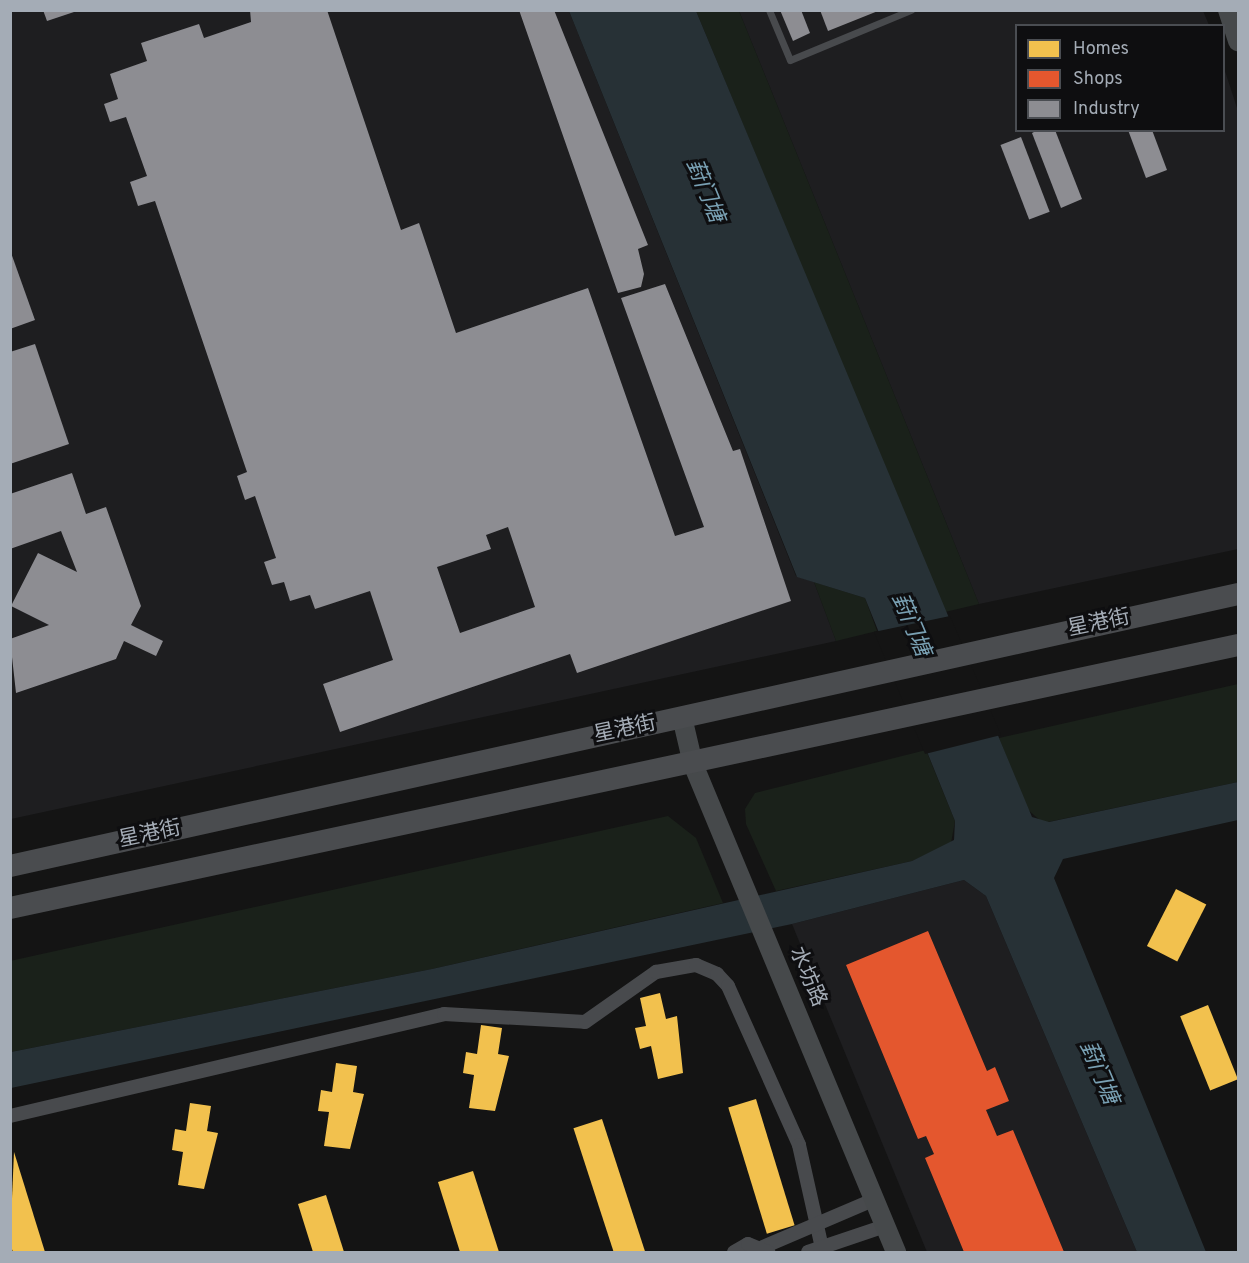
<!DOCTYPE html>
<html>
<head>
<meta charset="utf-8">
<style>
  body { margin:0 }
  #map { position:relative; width:1249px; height:1263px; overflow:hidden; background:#141414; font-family:Overpass,"Noto Sans SC",sans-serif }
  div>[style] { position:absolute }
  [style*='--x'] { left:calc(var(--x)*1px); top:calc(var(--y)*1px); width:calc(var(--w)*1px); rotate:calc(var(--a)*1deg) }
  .built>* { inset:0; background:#1e1e20 }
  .green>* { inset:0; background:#1a211a }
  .water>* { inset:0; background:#273136 }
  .pier>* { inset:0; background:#141414 }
  .homes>* { inset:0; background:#f2c14e; transform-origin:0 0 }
  .shops>* { inset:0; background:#e4572e }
  .industry>* { inset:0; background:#8d8d92; transform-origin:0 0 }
  .lane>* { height:7px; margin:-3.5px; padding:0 3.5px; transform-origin:3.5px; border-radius:3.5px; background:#484a4d }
  .street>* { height:14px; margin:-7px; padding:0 7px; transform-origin:7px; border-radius:7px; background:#484a4d }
  .secondary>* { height:20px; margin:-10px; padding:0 10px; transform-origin:10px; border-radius:10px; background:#46494b }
  .primary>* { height:22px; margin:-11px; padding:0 11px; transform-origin:11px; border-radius:11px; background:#4a4c4f }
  span { translate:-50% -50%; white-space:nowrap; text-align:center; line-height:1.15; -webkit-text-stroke:6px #0e0e10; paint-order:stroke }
  .street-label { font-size:21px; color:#a4acb6 }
  .water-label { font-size:22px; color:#79a0b3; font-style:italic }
  .frame { position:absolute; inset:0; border:12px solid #a4acb6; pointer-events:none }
  .legend { position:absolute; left:1015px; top:24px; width:210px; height:108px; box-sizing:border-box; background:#0e0e10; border:2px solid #4a4d52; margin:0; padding:8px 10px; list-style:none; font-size:18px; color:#a4acb6 }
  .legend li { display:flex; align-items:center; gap:12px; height:30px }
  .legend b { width:30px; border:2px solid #4a4d52 }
</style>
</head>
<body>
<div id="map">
  <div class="built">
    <i style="clip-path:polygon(10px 11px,569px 11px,796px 576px,814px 582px,836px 641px,11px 819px)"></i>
    <i style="clip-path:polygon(739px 11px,1203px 11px,1209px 25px,1016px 26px,1016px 130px,1224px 130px,1224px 68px,1238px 111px,1238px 549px,979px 604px)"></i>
    <i style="clip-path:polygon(964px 880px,986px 896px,1137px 1252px,927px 1252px,792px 924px)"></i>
  </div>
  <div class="green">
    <i style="clip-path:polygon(696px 11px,739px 11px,979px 604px,945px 612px)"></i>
    <i style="clip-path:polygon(814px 582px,865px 598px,877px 631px,836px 641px)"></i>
    <i style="clip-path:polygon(1238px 684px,1238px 782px,1043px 823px,1026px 808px,999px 738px)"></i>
    <i style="clip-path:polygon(926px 750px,955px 821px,951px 843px,912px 861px,776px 891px,746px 824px,745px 809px,755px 793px)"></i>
    <i style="clip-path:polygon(668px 816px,696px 838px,723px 903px,432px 969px,11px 1052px,10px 961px)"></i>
  </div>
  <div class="water">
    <i style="clip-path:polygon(569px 11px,696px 11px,1032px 817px,1049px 822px,1238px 782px,1238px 820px,1063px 859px,1054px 878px,1206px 1252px,1137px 1252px,986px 896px,964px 880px,792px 924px,11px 1088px,11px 1052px,432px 969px,912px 861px,954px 840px,955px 821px,865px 598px,797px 577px)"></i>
  </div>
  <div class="pier">
    <i style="clip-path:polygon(950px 616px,1001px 735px,925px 754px,874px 632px)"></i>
  </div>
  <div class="homes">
    <i style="left:1176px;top:889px;width:34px;height:64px;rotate:27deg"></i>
    <i style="clip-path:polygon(660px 993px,666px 1019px,677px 1016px,683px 1073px,658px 1079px,651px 1046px,640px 1049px,635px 1028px,646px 1026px,640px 998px)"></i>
    <i style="left:1208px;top:1005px;width:80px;height:30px;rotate:68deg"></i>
    <i style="clip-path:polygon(481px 1025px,502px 1028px,498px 1054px,509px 1056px,495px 1111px,469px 1108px,474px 1075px,463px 1073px,466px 1052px,477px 1054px)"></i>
    <i style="clip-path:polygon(336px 1063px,357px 1066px,353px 1092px,364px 1094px,350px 1149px,324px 1146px,329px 1112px,318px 1111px,321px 1090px,332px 1092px)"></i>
    <i style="left:756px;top:1099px;width:132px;height:29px;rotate:73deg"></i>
    <i style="clip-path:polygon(190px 1103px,211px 1106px,207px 1131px,218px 1133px,204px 1189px,178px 1185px,183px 1152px,172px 1150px,175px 1129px,186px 1131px)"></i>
    <i style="left:602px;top:1119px;width:139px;height:30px;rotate:72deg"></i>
    <i style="clip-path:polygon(14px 1152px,45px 1252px,13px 1252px,10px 1244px)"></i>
    <i style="clip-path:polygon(473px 1171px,499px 1252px,460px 1252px,438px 1182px)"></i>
    <i style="clip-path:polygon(326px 1195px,344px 1252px,313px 1252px,298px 1204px)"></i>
  </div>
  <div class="shops">
    <i style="clip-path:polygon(928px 931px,987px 1071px,995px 1067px,1009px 1101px,986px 1110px,997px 1136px,1013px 1130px,1064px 1252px,964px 1252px,925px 1158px,934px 1154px,926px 1136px,918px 1139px,846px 965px)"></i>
  </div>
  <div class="industry">
    <i style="clip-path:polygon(43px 10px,77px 10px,77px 11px,47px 21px)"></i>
    <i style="clip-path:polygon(evenodd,250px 10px,327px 10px,401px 230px,419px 223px,456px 333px,588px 288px,675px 536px,704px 527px,621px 298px,665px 284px,733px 451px,740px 449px,791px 601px,577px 673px,570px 654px,340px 732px,323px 684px,393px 660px,370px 591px,315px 609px,310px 595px,290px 601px,284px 582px,272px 585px,264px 562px,276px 558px,255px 496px,245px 500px,237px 476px,247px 472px,155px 201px,138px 206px,130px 182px,147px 176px,126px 117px,110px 122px,104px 104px,118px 99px,110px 74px,147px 61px,141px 43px,199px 24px,204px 38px,251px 22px,250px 10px,508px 527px,535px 607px,460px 633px,437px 567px,491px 549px,486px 535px,508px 527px)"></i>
    <i style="clip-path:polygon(519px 10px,554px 10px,648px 245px,638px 249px,644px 274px,641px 287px,618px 293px)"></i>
    <i style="clip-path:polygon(780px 10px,801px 10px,810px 33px,793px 41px)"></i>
    <i style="clip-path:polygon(820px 10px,878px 10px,878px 11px,828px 31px)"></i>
    <i style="clip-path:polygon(1038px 130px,1055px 130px,1082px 199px,1061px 208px,1032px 133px)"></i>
    <i style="clip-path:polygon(1128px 130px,1152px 130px,1167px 170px,1146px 178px)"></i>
    <i style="left:1021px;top:137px;width:80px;height:22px;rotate:69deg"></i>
    <i style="clip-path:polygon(10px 250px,35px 320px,10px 329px)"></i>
    <i style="clip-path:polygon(35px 344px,69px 444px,10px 464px,10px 352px)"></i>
    <i style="clip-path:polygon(72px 473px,86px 514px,106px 507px,141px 606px,131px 625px,163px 641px,156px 656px,124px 641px,116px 659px,16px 693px,10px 639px,49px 625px,11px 606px,38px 553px,77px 572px,61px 531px,10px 549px,10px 494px)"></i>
  </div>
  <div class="lane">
    <i style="--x:769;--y:10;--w:54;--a:67.2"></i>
    <i style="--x:790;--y:60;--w:131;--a:-22.5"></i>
  </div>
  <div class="street">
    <i style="--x:10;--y:1116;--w:446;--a:-13.2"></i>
    <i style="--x:444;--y:1014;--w:141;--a:3.2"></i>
    <i style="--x:585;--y:1022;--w:87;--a:-35.2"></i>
    <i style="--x:656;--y:972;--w:41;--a:-9.9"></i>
    <i style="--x:696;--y:965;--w:23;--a:23"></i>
    <i style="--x:717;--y:974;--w:16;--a:47"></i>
    <i style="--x:728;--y:986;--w:174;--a:65.9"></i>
    <i style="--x:799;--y:1145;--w:106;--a:77.4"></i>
    <i style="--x:763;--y:1247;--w:120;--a:-23.1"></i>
    <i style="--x:734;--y:1252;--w:16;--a:-30"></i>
    <i style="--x:748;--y:1244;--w:22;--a:22"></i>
    <i style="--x:808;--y:1252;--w:81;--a:-18.7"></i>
  </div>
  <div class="secondary">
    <i style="--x:1228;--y:10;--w:33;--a:72"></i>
    <i style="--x:682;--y:717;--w:48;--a:76.8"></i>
    <i style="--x:693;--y:764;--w:529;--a:67.41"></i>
  </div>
  <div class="primary">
    <i style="--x:10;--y:866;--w:1258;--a:-12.49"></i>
    <i style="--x:10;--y:908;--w:1256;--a:-12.09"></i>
  </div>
  <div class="street-label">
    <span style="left:1099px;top:624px;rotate:-12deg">星港街</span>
    <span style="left:625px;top:730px;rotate:-12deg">星港街</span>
    <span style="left:150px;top:835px;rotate:-12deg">星港街</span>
    <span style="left:807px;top:977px;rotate:67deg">水坊路</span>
  </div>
  <div class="water-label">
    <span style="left:704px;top:191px;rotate:68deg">葑门塘</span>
    <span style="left:910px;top:625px;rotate:67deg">葑门塘</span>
    <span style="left:1098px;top:1073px;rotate:67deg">葑门塘</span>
  </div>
  <div class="frame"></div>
  <ul class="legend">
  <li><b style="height:16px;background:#f2c14e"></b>Homes</li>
  <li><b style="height:16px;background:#e4572e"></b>Shops</li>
  <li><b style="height:16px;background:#8d8d92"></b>Industry</li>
  </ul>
</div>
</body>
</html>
